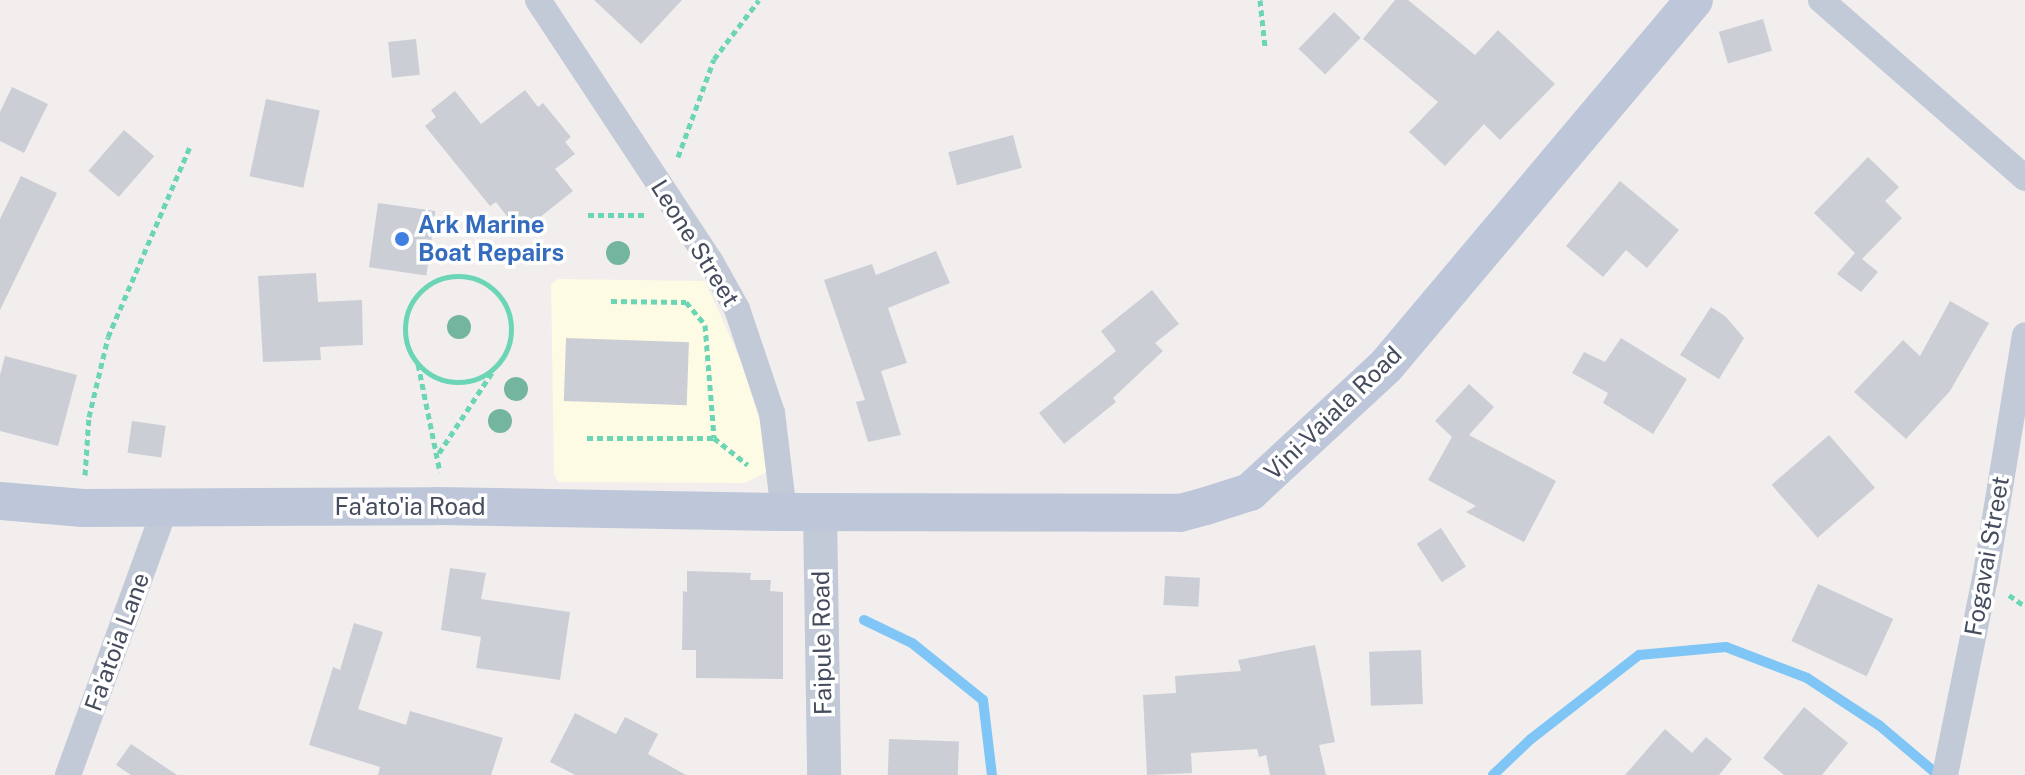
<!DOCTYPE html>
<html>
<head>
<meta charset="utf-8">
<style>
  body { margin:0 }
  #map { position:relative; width:2025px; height:775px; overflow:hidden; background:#f1eeed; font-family:"Public Sans",sans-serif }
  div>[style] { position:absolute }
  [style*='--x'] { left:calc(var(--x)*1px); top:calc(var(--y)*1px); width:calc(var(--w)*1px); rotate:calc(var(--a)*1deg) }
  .commercial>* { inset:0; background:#fefbe4 }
  .stream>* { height:10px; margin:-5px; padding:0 5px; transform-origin:5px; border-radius:5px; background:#7fc5f5 }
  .building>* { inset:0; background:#ccced6; transform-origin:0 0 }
  .path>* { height:5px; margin-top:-2.5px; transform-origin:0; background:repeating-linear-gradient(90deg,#6bd5b6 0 6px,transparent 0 10px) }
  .path>.ring { margin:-2.5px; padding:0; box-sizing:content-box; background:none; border:5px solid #6bd5b6; border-radius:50% }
  .minor>* { height:26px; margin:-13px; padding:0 13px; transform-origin:13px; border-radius:13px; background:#c2c9d7 }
  .tertiary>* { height:34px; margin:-17px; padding:0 17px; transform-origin:17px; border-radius:17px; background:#c2c9d7 }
  .secondary>* { height:38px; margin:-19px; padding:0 19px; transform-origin:19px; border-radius:19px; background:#bec6d9 }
  .trees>* { width:24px; height:24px; margin:-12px; border-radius:50%; background:#74b5a0 }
  .dots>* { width:22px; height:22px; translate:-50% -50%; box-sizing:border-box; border:4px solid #fff; border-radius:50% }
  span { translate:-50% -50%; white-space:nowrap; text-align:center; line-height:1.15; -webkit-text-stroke:7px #fff; paint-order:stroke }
  .shop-label { font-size:24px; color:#366cbe; font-weight:700 }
  .left { translate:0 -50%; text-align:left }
  .street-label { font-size:24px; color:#444c5d }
</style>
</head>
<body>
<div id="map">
  <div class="commercial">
    <i style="clip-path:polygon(558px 279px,705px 281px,741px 361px,762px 429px,767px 472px,745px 483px,558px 482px,554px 474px,551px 284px)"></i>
  </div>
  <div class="stream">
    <i style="--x:864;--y:620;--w:53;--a:25.6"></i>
    <i style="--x:912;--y:643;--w:91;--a:38.8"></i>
    <i style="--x:983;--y:700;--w:76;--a:83.2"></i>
    <i style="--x:1493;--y:775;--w:52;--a:-43.5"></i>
    <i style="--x:1531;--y:739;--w:137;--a:-37.9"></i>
    <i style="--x:1639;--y:655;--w:87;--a:-5.3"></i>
    <i style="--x:1726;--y:647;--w:87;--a:20.9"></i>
    <i style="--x:1807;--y:678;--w:87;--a:33.3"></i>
    <i style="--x:1880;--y:726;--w:76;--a:40.2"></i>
  </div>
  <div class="building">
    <i style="clip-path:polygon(594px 0,682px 0,641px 44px)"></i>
    <i style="clip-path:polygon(1395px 0,1408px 0,1475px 55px,1498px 30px,1555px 84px,1500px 140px,1484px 124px,1445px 166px,1409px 132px,1438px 102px,1363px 39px)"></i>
    <i style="left:1334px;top:12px;width:37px;height:51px;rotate:44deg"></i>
    <i style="left:1763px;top:19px;width:33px;height:46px;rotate:74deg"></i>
    <i style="left:416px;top:39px;width:36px;height:28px;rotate:84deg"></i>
    <i style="clip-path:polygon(12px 87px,48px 104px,24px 153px,0 141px,0 112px)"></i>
    <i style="clip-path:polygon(525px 90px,538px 107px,543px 103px,571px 137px,565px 142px,575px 154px,555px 169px,573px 191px,520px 233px,496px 202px,490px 206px,425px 126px,436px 117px,431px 110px,455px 91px,481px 124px)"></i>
    <i style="left:266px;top:99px;width:55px;height:79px;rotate:12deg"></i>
    <i style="left:124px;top:130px;width:40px;height:54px;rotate:41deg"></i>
    <i style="left:1013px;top:135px;width:34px;height:67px;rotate:75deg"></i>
    <i style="clip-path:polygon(1868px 157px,1899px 187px,1885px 201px,1902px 218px,1862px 259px,1878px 272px,1861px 292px,1837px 274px,1855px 253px,1814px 213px)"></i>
    <i style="clip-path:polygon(21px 176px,57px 193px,0 310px,0 219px)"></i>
    <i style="clip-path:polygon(1620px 181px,1679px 230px,1647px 268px,1626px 250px,1603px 277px,1566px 246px)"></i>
    <i style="left:378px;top:203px;width:58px;height:65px;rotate:8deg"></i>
    <i style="clip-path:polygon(936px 251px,950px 283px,888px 308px,907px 363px,881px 371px,901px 435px,868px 442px,856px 402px,865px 400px,824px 280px,872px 264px,876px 275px)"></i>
    <i style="clip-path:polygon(316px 273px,318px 302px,362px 300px,363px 345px,320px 347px,321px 360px,263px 362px,258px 276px)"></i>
    <i style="clip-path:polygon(1152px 290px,1179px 324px,1155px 343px,1163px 351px,1113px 398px,1116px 402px,1064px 444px,1039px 413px,1116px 351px,1101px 331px)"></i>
    <i style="clip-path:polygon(1950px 301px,1989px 323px,1950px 391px,1906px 439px,1854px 392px,1903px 340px,1920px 356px)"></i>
    <i style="clip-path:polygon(1711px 307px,1725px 316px,1744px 338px,1719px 379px,1680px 355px)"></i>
    <i style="left:566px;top:338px;width:123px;height:63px;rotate:2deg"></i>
    <i style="clip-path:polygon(1621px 338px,1687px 379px,1653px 434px,1603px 403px,1608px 393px,1572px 373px,1584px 352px,1605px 362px)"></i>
    <i style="clip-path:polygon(5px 356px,77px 375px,58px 446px,0 431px,0 375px)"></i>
    <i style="clip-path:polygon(1469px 384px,1494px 407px,1469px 435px,1556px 481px,1524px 542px,1466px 512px,1476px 506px,1428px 480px,1452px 437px,1435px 421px)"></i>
    <i style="left:132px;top:421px;width:34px;height:32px;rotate:8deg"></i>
    <i style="left:1829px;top:435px;width:70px;height:76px;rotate:49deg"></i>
    <i style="left:1441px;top:528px;width:46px;height:29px;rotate:57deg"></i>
    <i style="clip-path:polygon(450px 568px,486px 573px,481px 599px,570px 612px,560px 680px,476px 668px,481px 637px,441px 630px)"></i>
    <i style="clip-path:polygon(687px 571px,751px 573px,750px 580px,771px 580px,770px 591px,783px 592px,783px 679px,696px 678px,696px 650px,682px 650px,683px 591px,687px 592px)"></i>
    <i style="left:1165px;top:576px;width:35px;height:29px;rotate:3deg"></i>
    <i style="left:1818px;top:584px;width:83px;height:63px;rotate:25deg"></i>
    <i style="clip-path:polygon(354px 623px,383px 632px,358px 709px,406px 725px,410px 711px,503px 738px,491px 775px,378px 775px,380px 767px,309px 745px,333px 667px,340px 670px)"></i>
    <i style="clip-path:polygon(1315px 645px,1335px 742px,1319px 745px,1326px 775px,1270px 775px,1266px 755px,1259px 757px,1257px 749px,1191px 753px,1192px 773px,1147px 775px,1143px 695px,1176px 693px,1175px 676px,1241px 671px,1238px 660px)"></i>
    <i style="left:1421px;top:650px;width:54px;height:52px;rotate:88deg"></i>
    <i style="clip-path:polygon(1804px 707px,1848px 743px,1822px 775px,1784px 775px,1763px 758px)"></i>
    <i style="clip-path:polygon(575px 713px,616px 734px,625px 717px,658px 734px,648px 754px,686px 775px,575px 775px,550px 762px)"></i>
    <i style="clip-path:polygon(1665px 729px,1692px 753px,1706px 737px,1732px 759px,1719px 775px,1625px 775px)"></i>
    <i style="left:889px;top:739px;width:70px;height:36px;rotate:2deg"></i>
    <i style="clip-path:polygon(131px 744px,177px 775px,131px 775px,116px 765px)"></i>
  </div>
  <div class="path">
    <i style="--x:1260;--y:0;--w:47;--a:83.9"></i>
    <i style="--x:678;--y:157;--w:104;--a:-69.8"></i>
    <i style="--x:714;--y:59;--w:74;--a:-52.7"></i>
    <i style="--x:588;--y:215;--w:59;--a:0"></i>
    <i class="ring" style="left:405px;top:276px;width:101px;height:101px"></i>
    <i style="--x:611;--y:301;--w:75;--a:0.8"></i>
    <i style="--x:686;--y:302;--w:30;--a:50"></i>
    <i style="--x:705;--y:325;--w:113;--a:85.4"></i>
    <i style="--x:418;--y:364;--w:110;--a:78.5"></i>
    <i style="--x:587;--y:438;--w:127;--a:0"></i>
    <i style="--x:714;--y:438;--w:43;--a:38.5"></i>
    <i style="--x:439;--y:453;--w:98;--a:-56.6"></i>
    <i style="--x:85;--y:475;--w:58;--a:-86.1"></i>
    <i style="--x:89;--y:417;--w:82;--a:-76.6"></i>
    <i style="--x:108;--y:337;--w:207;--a:-66.7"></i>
    <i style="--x:2009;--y:595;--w:19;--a:35"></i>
  </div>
  <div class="minor">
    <i style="--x:538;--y:0;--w:316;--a:56.6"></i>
    <i style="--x:712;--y:264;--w:51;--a:60.9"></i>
    <i style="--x:737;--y:309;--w:110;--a:71.4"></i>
    <i style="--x:772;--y:413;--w:100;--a:83.1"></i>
    <i style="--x:1821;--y:0;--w:271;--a:41.1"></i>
    <i style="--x:68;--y:775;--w:284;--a:-70"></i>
    <i style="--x:1945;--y:775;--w:200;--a:-78.5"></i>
    <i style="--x:1985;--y:579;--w:247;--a:-80.7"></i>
  </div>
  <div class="tertiary">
    <i style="--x:820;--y:511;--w:264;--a:89.1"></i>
  </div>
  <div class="secondary">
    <i style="--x:0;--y:501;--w:83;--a:4.8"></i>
    <i style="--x:83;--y:508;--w:354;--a:-0.3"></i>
    <i style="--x:437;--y:506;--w:347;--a:1"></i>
    <i style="--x:784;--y:512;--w:396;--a:0.1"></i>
    <i style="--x:1180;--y:513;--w:27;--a:-15"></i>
    <i style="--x:1206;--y:506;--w:46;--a:-17.7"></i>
    <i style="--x:1250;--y:492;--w:185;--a:-42.8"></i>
    <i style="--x:1386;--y:366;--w:478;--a:-49.9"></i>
  </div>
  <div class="trees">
    <i style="left:618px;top:253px"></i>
    <i style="left:459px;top:327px"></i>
    <i style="left:516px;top:389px"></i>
    <i style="left:500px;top:421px"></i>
  </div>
  <div class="dots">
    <i style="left:402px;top:239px;background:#3f7fe0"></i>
  </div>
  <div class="shop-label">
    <span class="left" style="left:418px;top:239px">Ark Marine<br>Boat Repairs</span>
  </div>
  <div class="street-label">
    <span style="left:695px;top:243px;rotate:58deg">Leone Street</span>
    <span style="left:1333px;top:413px;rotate:-44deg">Vini-Vaiala Road</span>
    <span style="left:410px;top:507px">Fa'ato'ia Road</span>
    <span style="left:1987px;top:556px;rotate:-80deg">Fogavai Street</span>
    <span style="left:117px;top:642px;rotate:-70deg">Fa'atoia Lane</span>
    <span style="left:822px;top:643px;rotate:-91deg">Faipule Road</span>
  </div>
</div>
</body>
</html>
